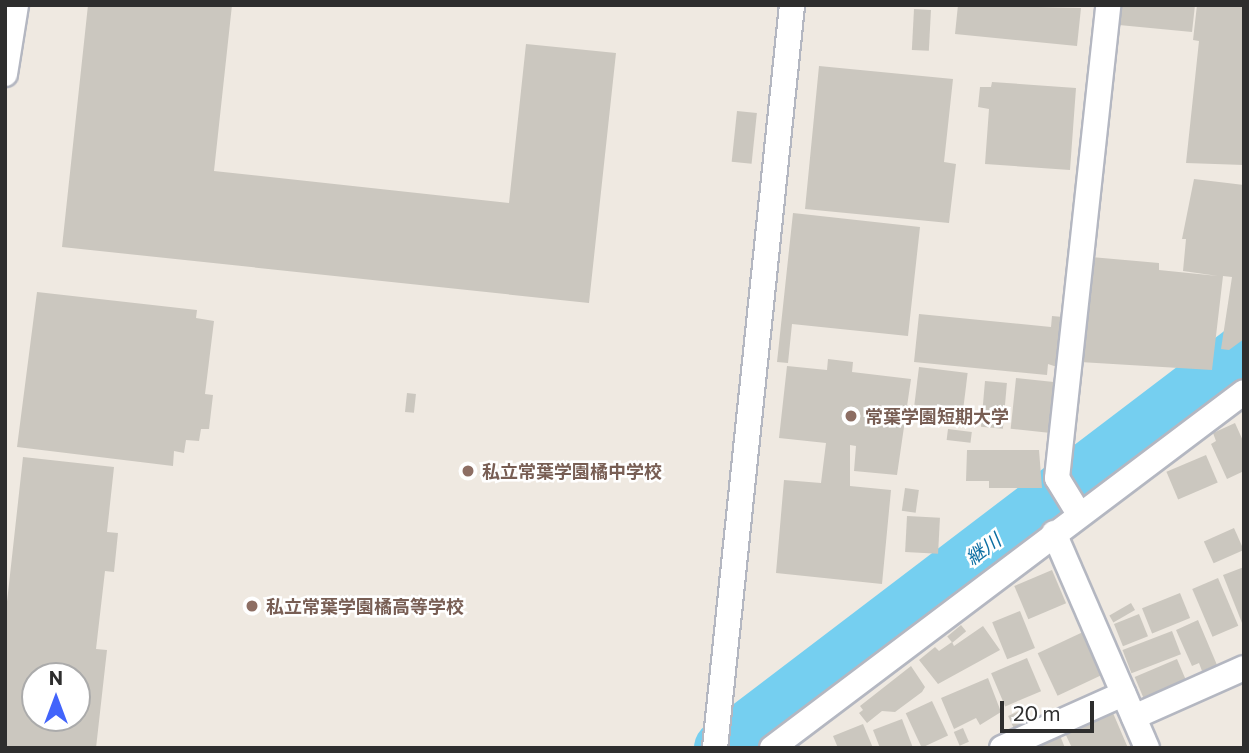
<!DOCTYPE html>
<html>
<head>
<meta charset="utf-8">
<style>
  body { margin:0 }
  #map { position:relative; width:1249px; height:753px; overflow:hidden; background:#efe9e1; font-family:Commissioner,"Noto Sans JP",sans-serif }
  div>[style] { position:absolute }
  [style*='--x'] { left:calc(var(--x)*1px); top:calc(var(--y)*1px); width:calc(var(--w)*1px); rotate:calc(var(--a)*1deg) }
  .river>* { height:56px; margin:-28px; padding:0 28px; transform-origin:28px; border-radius:28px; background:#75cff0 }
  .building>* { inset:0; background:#cbc7bf; transform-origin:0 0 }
  .roads { filter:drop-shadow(2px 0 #b4b7c1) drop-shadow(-2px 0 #b4b7c1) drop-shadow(0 2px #b4b7c1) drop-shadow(0 -2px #b4b7c1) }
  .street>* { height:24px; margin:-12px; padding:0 12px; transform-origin:12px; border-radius:12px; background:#fff }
  .dots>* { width:19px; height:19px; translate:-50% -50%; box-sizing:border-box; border:4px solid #fff; border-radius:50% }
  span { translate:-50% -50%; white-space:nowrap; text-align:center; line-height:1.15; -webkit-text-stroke:5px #fff; paint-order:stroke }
  .education-label { font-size:18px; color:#785e54; font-weight:700 }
  .left { translate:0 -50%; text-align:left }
  .water-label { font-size:19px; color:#0d6fa3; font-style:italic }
  .frame { position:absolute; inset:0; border:7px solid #2e2e2e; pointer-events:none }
  .north { position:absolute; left:21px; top:662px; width:70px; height:70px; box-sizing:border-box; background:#fff; border:2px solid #ababab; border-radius:50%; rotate:0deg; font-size:19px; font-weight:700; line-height:28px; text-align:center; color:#2e2e2e }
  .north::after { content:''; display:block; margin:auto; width:24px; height:32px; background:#4264fb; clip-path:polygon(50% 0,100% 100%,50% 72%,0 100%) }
  .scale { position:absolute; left:1000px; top:701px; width:94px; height:32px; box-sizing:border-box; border:4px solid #2e2e2e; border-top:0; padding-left:9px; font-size:21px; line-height:24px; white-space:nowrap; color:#2e2e2e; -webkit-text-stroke:5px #fff; paint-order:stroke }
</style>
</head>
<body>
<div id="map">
  <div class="river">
    <i style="--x:722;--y:748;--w:656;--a:-37.25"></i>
  </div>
  <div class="building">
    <i style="clip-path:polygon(88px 5px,232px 5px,214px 171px,509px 203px,526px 44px,616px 53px,589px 303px,62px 247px)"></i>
    <i style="clip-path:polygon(958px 5px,1081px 8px,1077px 46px,955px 34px)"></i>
    <i style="clip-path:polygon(1121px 5px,1195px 5px,1192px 32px,1119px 25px)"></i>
    <i style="clip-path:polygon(1197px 5px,1244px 5px,1244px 165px,1186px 163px,1199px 41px,1193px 40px)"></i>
    <i style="left:914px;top:9px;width:17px;height:41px;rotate:3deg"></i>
    <i style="clip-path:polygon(819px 66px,953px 79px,944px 162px,956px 164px,949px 223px,805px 209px)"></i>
    <i style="clip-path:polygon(992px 82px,1076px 88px,1070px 170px,985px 164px,989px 109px,978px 107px,980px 87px,991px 87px)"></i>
    <i style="left:737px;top:111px;width:20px;height:51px;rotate:6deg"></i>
    <i style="clip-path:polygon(1194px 179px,1244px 185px,1244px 339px,1229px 350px,1221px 349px,1232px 277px,1223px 276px,1212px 370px,1080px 362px,1091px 257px,1159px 263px,1159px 270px,1218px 276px,1183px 271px,1186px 239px,1182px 239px)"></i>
    <i style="clip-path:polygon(793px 213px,920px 227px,908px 336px,792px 324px,788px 363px,777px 362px)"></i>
    <i style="clip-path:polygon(37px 292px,197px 310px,196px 318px,214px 321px,205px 394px,213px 395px,209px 429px,201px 429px,199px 441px,186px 440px,184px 453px,174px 451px,173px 466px,17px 447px)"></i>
    <i style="clip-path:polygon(919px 314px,1051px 327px,1052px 316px,1063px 317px,1057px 367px,1048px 364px,1047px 375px,914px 362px)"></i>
    <i style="clip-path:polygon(828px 359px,853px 362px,852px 372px,911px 379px,897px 475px,854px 471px,856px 446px,850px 445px,850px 486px,891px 490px,882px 584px,776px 573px,784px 480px,821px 483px,826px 443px,779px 438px,787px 366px,827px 370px)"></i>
    <i style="left:919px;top:367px;width:49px;height:38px;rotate:7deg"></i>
    <i style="left:1016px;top:378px;width:38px;height:51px;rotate:6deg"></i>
    <i style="left:985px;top:381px;width:22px;height:46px;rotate:5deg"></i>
    <i style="left:407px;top:393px;width:9px;height:19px;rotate:6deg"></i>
    <i style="clip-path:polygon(1235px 423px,1244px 443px,1244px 471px,1227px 479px,1211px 444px,1216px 441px,1213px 433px)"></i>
    <i style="left:948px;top:429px;width:24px;height:11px;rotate:7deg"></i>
    <i style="clip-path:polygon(967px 450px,1039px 450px,1042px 488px,989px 488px,989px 481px,966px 481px)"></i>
    <i style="left:1206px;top:455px;width:30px;height:43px;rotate:67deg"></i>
    <i style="clip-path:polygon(evenodd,23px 457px,114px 467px,107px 532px,118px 533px,114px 572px,105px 571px,96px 649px,107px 650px,96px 748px,5px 748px,5px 620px,23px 457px,35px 676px,77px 676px,77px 718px,35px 718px,35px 676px)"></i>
    <i style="left:905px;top:488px;width:14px;height:23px;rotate:8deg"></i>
    <i style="left:907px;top:516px;width:33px;height:36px;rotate:3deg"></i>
    <i style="left:1234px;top:528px;width:24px;height:33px;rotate:66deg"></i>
    <i style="clip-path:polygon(1244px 567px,1244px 628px,1223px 575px)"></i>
    <i style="left:1052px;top:570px;width:36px;height:41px;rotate:67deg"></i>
    <i style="left:1218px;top:578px;width:52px;height:28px;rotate:67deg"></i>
    <i style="left:1180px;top:593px;width:27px;height:41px;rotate:68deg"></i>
    <i style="left:1131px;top:603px;width:8px;height:25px;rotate:60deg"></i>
    <i style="left:1020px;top:611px;width:40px;height:30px;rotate:68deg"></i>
    <i style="left:1139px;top:614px;width:24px;height:27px;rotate:68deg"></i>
    <i style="clip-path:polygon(1198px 620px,1217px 665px,1202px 671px,1199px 663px,1192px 666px,1176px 630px)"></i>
    <i style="left:961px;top:625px;width:8px;height:18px;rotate:50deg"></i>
    <i style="clip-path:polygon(983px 626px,1000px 650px,938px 684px,919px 660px,935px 647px,939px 651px,952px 642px,954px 646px)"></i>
    <i style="left:1172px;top:631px;width:25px;height:53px;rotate:69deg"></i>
    <i style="left:1083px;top:632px;width:47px;height:50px;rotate:65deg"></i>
    <i style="left:1027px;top:658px;width:36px;height:39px;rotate:67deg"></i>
    <i style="left:1177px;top:659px;width:23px;height:46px;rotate:67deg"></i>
    <i style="clip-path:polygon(911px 666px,925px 687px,922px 692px,895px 712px,882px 711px,867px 723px,859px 713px,863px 710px,860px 706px)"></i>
    <i style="clip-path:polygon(988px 678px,1001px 712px,980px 725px,976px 718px,954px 729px,941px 698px)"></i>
    <i style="left:932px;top:701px;width:38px;height:29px;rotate:65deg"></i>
    <i style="left:1019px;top:711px;width:14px;height:12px;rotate:65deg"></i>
    <i style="clip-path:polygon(1113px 713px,1128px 748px,1072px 748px,1064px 731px,1073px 732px)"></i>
    <i style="clip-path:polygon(902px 719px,913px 748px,880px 748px,873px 730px)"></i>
    <i style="clip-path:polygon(863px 724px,873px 748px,838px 748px,833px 736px)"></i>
    <i style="left:963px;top:728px;width:15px;height:10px;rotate:67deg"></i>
    <i style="clip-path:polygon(1059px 733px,1065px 748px,1036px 748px,1034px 744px)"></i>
  </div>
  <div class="roads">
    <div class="street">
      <i style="--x:5;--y:74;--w:70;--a:-80.9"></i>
      <i style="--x:1079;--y:514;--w:42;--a:-121.4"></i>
      <i style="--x:1057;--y:478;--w:476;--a:-83.8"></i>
      <i style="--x:1054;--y:533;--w:234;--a:66.6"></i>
      <i style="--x:1134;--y:717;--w:120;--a:-24"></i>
      <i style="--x:715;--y:748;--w:747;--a:-84.08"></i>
      <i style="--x:772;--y:748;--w:591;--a:-37.02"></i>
      <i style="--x:1002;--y:748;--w:133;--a:-24.1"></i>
    </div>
  </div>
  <div class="dots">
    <i style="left:851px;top:416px;background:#8d6e63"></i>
    <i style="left:468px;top:471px;background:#8d6e63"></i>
    <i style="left:252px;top:606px;background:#8d6e63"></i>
  </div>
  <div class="education-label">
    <span class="left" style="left:865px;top:416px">常葉学園短期大学</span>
    <span class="left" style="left:482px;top:471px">私立常葉学園橘中学校</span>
    <span class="left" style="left:266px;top:606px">私立常葉学園橘高等学校</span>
  </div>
  <div class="water-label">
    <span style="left:983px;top:549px;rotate:-37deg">継川</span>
  </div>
  <div class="frame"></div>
  <div class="north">N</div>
  <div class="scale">20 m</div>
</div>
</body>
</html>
